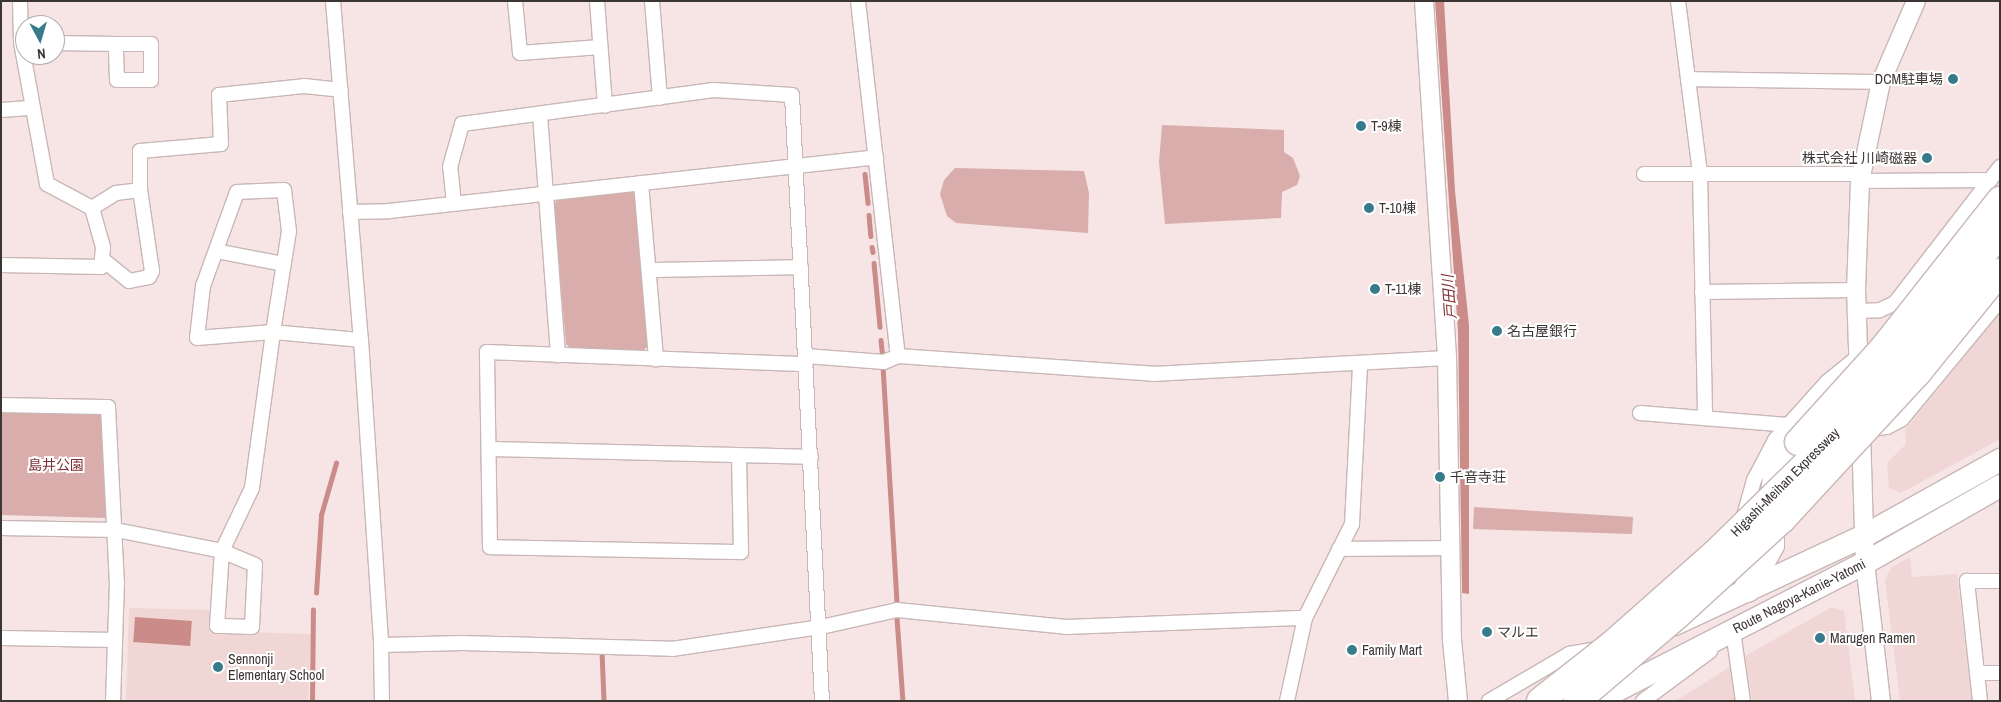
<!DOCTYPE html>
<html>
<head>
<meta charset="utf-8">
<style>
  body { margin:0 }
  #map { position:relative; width:2001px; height:702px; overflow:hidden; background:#f6e5e4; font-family:"Archivo Narrow","Noto Sans JP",sans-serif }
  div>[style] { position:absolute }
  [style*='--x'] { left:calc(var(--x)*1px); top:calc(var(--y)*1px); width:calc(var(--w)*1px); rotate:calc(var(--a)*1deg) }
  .built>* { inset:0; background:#f0d7d6 }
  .green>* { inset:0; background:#d8adab }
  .water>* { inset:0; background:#cb8b89; transform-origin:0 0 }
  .stream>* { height:4.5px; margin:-2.25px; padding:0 2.25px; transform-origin:2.25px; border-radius:2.25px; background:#cb8b89 }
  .roads { filter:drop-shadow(1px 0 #c8b7b6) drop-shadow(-1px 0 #c8b7b6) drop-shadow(0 1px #c8b7b6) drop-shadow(0 -1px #c8b7b6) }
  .minor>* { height:14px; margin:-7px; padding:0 7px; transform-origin:7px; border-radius:7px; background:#fff }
  .tertiary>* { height:18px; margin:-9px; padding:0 9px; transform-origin:9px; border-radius:9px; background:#fff }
  .primary>* { height:22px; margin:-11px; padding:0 11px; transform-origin:11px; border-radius:11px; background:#fff }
  .motorway>* { height:26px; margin:-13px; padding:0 13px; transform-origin:13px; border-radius:13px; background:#fff }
  .bridges { filter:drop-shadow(1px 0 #c8b7b6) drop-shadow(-1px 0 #c8b7b6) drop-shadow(0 1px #c8b7b6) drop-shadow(0 -1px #c8b7b6) }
  .motorway-bridge>* { height:26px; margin:-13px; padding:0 13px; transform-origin:13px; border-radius:13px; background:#fff }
  .dots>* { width:14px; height:14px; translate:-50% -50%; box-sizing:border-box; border:2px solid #fff; border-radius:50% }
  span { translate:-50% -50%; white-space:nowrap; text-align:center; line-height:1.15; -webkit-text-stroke:4px #fff; paint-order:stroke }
  .poi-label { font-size:14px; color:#3b3534 }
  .right { translate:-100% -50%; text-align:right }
  .left { translate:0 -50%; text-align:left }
  .park-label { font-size:14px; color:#7d2f31 }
  .street-label { font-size:14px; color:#3b3534 }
  .water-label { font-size:15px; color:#803234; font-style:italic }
  .frame { position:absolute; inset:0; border:2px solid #3b3534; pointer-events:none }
  .north { position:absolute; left:15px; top:15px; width:50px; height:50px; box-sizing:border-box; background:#fff; border:1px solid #b1aeae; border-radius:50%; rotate:174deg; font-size:14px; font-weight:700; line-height:20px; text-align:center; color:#3b3534 }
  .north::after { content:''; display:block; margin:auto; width:18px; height:22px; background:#377b8a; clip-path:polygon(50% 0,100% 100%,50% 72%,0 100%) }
</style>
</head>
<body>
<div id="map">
  <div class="built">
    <i style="clip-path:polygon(2000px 312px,2000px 439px,1901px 493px,1889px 488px,1887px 463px,1906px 444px,1905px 430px)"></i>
    <i style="clip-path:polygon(1910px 557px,1912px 577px,1957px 574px,1972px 701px,1900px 701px,1885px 580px,1892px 567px)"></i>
    <i style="clip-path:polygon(1832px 607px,1844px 611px,1855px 701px,1752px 701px,1745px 656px)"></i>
    <i style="clip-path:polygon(129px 608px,214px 610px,214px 631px,311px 634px,308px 701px,126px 701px)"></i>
    <i style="clip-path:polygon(1732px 665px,1737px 701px,1675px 701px,1700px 686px)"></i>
  </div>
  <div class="green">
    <i style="clip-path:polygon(1162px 125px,1284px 130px,1284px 152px,1293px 158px,1300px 176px,1297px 185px,1282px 192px,1281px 218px,1165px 224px,1159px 162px)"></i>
    <i style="clip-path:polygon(955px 168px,1084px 171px,1089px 193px,1088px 233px,956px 223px,947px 216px,940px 194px,944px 180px)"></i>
    <i style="clip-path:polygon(631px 190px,636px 195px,649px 345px,643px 351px,570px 348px,566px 344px,554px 204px,560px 197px)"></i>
    <i style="clip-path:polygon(1px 412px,101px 415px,105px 421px,110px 514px,106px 518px,1px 515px)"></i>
    <i style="clip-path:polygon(1474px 507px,1633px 517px,1632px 534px,1473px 529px)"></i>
  </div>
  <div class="water">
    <i style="clip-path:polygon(1435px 1px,1444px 1px,1455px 191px,1469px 325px,1469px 594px,1462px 593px,1458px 331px)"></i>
    <i style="left:135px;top:617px;width:57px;height:25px;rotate:4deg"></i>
  </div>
  <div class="stream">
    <i style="--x:865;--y:174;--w:29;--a:84"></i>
    <i style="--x:869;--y:215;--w:21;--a:85"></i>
    <i style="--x:872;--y:247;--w:5;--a:79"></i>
    <i style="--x:874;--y:263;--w:64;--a:84.6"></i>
    <i style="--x:881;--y:340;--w:19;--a:84"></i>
    <i style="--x:883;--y:366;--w:239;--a:86.6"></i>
    <i style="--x:316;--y:593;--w:78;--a:-86.3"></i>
    <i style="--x:321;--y:515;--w:54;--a:-73.9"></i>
    <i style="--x:897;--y:618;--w:83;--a:85.9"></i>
    <i style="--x:602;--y:651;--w:50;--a:87.7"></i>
    <i style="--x:312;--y:701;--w:91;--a:-89.4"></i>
  </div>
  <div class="roads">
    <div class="minor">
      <i style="--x:333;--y:1;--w:340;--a:85.3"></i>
      <i style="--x:361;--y:340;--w:306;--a:86.2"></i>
      <i style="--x:381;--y:645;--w:56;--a:89"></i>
      <i style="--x:515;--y:1;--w:52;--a:84.5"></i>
      <i style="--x:520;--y:53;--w:80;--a:-4.3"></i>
      <i style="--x:597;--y:1;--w:105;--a:85.6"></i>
      <i style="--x:652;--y:1;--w:97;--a:85.3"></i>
      <i style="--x:858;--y:1;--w:357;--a:83.6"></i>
      <i style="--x:1678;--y:1;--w:173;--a:82.7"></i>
      <i style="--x:1700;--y:173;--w:245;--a:88.8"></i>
      <i style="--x:55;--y:43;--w:61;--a:0.9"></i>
      <i style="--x:116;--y:44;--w:35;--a:0"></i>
      <i style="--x:151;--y:44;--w:36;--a:90"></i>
      <i style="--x:151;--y:80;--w:34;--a:180"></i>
      <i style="--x:117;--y:80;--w:36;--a:-92"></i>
      <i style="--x:1689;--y:79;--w:192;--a:0.9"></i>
      <i style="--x:1;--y:110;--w:31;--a:-4"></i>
      <i style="--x:540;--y:115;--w:241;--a:85.7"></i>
      <i style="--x:1644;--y:174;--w:217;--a:0"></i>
      <i style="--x:1860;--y:181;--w:130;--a:-0.4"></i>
      <i style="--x:641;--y:183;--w:177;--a:85.1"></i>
      <i style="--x:454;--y:203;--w:36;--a:-96"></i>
      <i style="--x:450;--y:167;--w:45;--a:-74.4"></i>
      <i style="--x:462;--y:124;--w:254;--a:-7.7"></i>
      <i style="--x:714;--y:90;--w:78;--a:3.7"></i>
      <i style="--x:792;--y:95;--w:607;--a:87.17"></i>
      <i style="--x:92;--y:208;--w:28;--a:-32"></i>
      <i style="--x:116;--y:193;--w:24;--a:-7"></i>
      <i style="--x:140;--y:190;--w:39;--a:-90"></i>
      <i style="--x:140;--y:151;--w:81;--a:-4.9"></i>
      <i style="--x:221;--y:144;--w:49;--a:-92.3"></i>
      <i style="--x:219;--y:95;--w:85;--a:-6"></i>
      <i style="--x:304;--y:86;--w:37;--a:6"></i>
      <i style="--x:350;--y:212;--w:39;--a:-1"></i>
      <i style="--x:389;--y:211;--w:490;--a:-6.3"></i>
      <i style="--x:216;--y:251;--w:68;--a:11"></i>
      <i style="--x:102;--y:259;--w:35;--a:39"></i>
      <i style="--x:129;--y:281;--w:20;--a:-11"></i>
      <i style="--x:149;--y:277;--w:7;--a:-63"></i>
      <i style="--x:152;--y:271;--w:82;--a:-98.4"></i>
      <i style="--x:1;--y:265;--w:100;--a:1.1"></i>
      <i style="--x:101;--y:267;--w:20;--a:-84"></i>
      <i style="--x:103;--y:247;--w:41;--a:-105.8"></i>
      <i style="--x:92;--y:208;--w:51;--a:-151.9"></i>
      <i style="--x:47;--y:184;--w:144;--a:-100.4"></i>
      <i style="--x:21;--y:42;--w:41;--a:-91.4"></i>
      <i style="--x:649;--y:270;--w:152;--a:-1.1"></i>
      <i style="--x:1702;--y:292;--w:154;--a:-0.7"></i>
      <i style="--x:1857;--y:311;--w:23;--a:-2"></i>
      <i style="--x:1880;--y:310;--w:17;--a:-25"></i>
      <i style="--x:1895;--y:303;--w:172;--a:-52.3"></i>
      <i style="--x:806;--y:356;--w:78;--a:4.4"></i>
      <i style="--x:884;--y:362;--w:15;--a:-23"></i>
      <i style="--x:898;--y:356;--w:256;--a:4"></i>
      <i style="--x:1153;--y:374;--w:294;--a:-3.1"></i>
      <i style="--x:1;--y:405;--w:107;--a:1.1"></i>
      <i style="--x:108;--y:407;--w:175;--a:87.1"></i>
      <i style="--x:117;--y:582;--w:119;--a:91.9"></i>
      <i style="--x:1640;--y:413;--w:148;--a:4.6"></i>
      <i style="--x:1867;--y:430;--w:20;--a:-9"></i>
      <i style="--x:1887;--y:427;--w:17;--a:-28"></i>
      <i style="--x:1902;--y:419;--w:154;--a:-50.5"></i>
      <i style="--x:489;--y:449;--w:322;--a:1.4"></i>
      <i style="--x:739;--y:456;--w:96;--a:88.8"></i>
      <i style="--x:741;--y:552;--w:251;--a:-178.9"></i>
      <i style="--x:490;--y:547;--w:195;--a:-90.9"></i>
      <i style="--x:487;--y:352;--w:319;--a:2.2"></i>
      <i style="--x:1742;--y:523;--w:45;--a:-74.4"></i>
      <i style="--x:1754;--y:480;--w:45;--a:-62.3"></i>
      <i style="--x:1775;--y:440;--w:78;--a:-48.1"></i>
      <i style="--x:1827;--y:382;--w:41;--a:-39.1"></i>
      <i style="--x:1;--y:528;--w:115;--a:1"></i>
      <i style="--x:116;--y:530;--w:108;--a:11.2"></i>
      <i style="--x:222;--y:551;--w:70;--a:-64.5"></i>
      <i style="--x:252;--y:488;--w:157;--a:-82.3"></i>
      <i style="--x:273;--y:332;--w:102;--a:-81"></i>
      <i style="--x:289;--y:231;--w:41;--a:-97"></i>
      <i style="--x:284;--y:190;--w:47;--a:177.6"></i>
      <i style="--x:237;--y:192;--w:100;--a:109.9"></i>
      <i style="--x:203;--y:286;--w:52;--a:96.6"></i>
      <i style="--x:197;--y:338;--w:76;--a:-4.5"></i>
      <i style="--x:273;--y:332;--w:88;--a:5.2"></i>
      <i style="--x:1339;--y:549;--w:112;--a:-0.5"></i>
      <i style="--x:222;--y:551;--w:36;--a:23"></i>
      <i style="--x:255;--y:565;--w:62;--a:92.8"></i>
      <i style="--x:252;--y:627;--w:35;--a:-178"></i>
      <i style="--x:217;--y:626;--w:75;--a:-86.2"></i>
      <i style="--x:1733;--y:631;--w:71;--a:81.9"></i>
      <i style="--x:1;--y:638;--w:114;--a:1"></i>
      <i style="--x:381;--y:645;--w:82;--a:-1.4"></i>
      <i style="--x:463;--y:643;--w:209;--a:1.6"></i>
      <i style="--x:672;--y:649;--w:151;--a:-8.4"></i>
      <i style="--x:821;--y:627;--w:78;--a:-12.6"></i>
      <i style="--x:897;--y:610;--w:170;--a:5.7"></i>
      <i style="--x:1066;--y:627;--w:239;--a:-2.2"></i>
      <i style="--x:1977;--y:673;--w:23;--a:0"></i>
      <i style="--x:1287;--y:701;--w:85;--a:-77.8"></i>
      <i style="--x:1305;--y:618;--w:105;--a:-63.4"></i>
      <i style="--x:1352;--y:524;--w:160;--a:-87.1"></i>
      <i style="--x:1489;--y:701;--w:93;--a:-30.4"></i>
      <i style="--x:1569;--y:654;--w:29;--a:-10"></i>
      <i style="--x:1643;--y:701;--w:84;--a:-36.7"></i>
      <i style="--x:1980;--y:701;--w:121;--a:-96.2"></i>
      <i style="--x:1967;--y:581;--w:33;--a:0"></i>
    </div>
    <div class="tertiary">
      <i style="--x:1424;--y:1;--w:358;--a:86.3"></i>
      <i style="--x:1447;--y:358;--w:282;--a:89"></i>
      <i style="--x:1452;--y:640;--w:61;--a:84.4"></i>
      <i style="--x:1859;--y:379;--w:89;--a:-91.9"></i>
      <i style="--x:1856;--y:290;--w:109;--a:-87.9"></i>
      <i style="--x:1860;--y:181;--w:101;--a:-78"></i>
      <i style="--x:1881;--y:82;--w:88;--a:-66.6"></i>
      <i style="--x:1861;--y:430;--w:133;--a:88.3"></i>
      <i style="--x:1865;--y:563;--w:139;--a:83.4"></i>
    </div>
    <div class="primary">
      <i style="--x:1675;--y:624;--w:208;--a:-25"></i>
      <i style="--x:1864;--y:536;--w:156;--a:-29.2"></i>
      <i style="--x:1596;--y:701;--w:302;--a:-27.2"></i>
      <i style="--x:1865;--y:563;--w:155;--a:-29.7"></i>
    </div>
    <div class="motorway">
      <i style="--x:1747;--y:589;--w:50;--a:-61.4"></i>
      <i style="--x:1771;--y:545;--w:34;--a:-90"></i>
      <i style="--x:1771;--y:511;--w:32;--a:-81"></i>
      <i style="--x:1776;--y:479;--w:17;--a:-66"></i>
      <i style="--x:1783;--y:463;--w:26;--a:-54"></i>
    </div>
  </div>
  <div class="bridges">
    <div class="motorway-bridge">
      <i style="--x:1798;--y:442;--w:127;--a:-47.9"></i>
      <i style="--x:1883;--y:348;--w:189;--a:-51.7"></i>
      <i style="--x:1540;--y:701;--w:90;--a:-38.3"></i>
      <i style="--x:1611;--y:645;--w:137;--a:-41.5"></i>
      <i style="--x:1714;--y:554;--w:126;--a:-44.4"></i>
      <i style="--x:1804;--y:466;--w:139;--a:-47.6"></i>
      <i style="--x:1898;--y:363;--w:165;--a:-51.9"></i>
      <i style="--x:1577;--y:701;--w:131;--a:-40.4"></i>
      <i style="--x:1677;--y:616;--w:144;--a:-42.5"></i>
      <i style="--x:1783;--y:519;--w:197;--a:-47.3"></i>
      <i style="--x:1917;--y:374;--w:132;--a:-50.9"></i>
    </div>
  </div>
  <div class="dots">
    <i style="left:1953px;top:79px;background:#377b8a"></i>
    <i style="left:1361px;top:126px;background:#377b8a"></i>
    <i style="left:1927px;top:158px;background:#377b8a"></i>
    <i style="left:1369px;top:208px;background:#377b8a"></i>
    <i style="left:1375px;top:289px;background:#377b8a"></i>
    <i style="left:1497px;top:331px;background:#377b8a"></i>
    <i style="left:1440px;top:477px;background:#377b8a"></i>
    <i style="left:1487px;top:632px;background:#377b8a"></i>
    <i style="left:1820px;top:638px;background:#377b8a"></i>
    <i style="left:1352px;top:650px;background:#377b8a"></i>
    <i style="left:218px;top:667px;background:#377b8a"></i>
  </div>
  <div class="poi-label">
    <span class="right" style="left:1943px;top:79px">DCM駐車場</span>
    <span class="left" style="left:1371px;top:126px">T-9棟</span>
    <span class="right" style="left:1917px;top:158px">株式会社 川崎磁器</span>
    <span class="left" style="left:1379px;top:208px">T-10棟</span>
    <span class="left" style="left:1385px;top:289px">T-11棟</span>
    <span class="left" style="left:1507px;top:331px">名古屋銀行</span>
    <span class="left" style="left:1450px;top:477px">千音寺荘</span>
    <span class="left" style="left:1497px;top:632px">マルエ</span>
    <span class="left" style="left:1830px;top:638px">Marugen Ramen</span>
    <span class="left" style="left:1362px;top:650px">Family Mart</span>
    <span class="left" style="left:228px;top:667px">Sennonji<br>Elementary School</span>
  </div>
  <div class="park-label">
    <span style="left:56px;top:465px">島井公園</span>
  </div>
  <div class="street-label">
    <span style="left:1785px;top:482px;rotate:-45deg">Higashi-Meihan Expressway</span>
    <span style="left:1799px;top:596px;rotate:-27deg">Route Nagoya-Kanie-Yatomi</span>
  </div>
  <div class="water-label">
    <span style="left:1449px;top:297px;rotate:-94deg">戸田川</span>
  </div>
  <div class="frame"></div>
  <div class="north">N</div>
</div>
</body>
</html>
